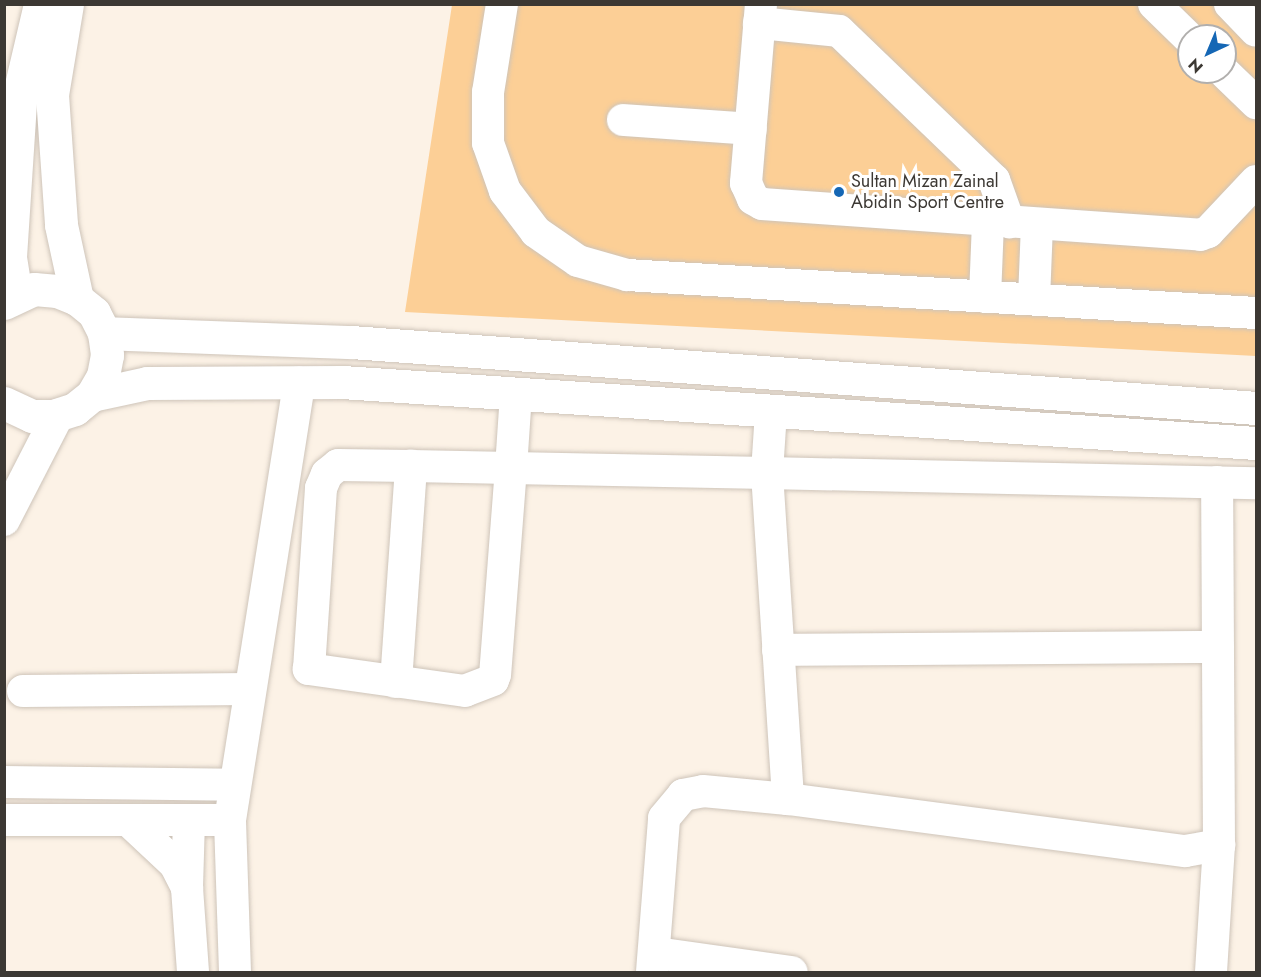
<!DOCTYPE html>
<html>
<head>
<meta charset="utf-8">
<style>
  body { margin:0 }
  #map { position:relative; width:1261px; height:977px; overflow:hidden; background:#fcf2e6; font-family:Jost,sans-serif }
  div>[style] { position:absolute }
  .green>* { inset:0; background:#fccf96 }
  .roads { filter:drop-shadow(0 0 2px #cec4b9) drop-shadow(0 0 2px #cec4b9) }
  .minor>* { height:32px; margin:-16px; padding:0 16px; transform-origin:16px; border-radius:16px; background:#fff }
  .major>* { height:33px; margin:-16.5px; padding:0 16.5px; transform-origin:16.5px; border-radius:16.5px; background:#fff }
  .dots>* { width:16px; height:16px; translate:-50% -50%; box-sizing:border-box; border:3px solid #fff; border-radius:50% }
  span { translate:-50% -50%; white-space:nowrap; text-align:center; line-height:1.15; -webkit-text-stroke:6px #fff; paint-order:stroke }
  .poi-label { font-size:18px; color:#3c3833 }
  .left { translate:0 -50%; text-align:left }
  .frame { position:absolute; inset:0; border:6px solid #3c3833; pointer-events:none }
  .north { position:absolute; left:1177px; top:24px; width:60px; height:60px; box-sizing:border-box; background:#fff; border:2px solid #b1afad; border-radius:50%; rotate:224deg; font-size:16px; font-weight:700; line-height:24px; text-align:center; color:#3c3833 }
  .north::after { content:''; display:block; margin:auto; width:21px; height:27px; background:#1567b5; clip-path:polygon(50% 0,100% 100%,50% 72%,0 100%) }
</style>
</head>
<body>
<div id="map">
  <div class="green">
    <i style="clip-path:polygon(evenodd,452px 5px,1256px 5px,1256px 356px,405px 312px,452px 5px,1189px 36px,1225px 36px,1225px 72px,1189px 72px,1189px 36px)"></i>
  </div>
  <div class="roads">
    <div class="minor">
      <i style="left:502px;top:4px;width:89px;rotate:99deg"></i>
      <i style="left:488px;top:92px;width:51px;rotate:90deg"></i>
      <i style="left:488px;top:143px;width:51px;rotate:70.5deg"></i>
      <i style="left:505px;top:191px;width:51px;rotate:52.9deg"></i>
      <i style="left:536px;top:232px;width:51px;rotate:34.6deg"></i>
      <i style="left:578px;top:261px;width:51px;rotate:15.9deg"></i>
      <i style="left:627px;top:275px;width:630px;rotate:3.46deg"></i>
      <i style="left:761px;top:4px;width:180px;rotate:94.8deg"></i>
      <i style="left:746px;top:183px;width:17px;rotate:66deg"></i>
      <i style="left:753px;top:199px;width:10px;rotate:29deg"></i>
      <i style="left:762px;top:204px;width:439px;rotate:4deg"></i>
      <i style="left:1200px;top:235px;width:9px;rotate:-21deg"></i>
      <i style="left:1208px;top:232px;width:70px;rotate:-46.7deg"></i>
      <i style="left:1154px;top:4px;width:49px;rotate:44.2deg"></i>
      <i style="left:1230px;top:4px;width:37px;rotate:46deg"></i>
      <i style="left:759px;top:23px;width:80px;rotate:5.7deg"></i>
      <i style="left:839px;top:31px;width:215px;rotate:43.9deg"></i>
      <i style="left:994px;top:180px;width:45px;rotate:70.3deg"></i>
      <i style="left:1224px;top:72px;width:45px;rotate:44.1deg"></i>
      <i style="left:623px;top:120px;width:128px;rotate:4deg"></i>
      <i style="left:985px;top:297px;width:76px;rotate:-87.7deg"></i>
      <i style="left:1034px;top:299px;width:75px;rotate:-87.7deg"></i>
      <i style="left:516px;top:394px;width:74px;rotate:93.9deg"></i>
      <i style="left:511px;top:468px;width:207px;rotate:94.4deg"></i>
      <i style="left:495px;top:674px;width:6px;rotate:108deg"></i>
      <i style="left:493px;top:680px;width:30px;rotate:159deg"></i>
      <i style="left:465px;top:691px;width:158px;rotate:-172deg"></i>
      <i style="left:309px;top:669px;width:181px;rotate:-86.2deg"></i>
      <i style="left:321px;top:488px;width:15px;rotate:-67deg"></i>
      <i style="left:327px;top:474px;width:14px;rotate:-39deg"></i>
      <i style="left:338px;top:465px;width:73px;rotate:0.8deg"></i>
      <i style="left:411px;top:466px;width:100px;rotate:1.1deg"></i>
      <i style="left:511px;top:468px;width:256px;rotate:1.1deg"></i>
      <i style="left:767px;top:473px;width:489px;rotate:1.2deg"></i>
      <i style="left:771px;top:412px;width:61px;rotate:93.8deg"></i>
      <i style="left:767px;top:473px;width:327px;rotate:86.3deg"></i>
      <i style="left:4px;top:520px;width:118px;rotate:-62.8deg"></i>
      <i style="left:778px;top:650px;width:440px;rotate:-0.4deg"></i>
      <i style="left:396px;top:682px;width:217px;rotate:-86deg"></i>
      <i style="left:23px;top:691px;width:227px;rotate:-0.5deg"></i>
      <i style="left:4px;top:782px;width:231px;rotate:0.7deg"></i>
      <i style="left:4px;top:820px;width:226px"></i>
      <i style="left:128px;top:820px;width:64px;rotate:43.1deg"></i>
      <i style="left:175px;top:864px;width:27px;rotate:63deg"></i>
      <i style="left:189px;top:820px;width:68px;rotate:91.7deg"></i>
      <i style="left:187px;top:888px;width:84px;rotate:85.9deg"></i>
      <i style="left:656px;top:953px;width:137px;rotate:8deg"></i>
      <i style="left:235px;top:972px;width:152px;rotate:-91.9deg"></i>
      <i style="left:230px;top:820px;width:443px;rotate:-81deg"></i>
      <i style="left:652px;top:972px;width:154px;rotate:-85.5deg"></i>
      <i style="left:664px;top:818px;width:30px;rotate:-50deg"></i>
      <i style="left:683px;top:795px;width:20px;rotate:-11deg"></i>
      <i style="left:703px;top:791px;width:85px;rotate:5.4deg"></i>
      <i style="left:788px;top:799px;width:400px;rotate:7.5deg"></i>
      <i style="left:1185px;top:851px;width:35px;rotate:-10deg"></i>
      <i style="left:1211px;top:972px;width:127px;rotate:-86.4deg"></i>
      <i style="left:1219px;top:845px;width:363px;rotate:-90.3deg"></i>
    </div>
    <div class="major">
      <i style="left:67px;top:4px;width:92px;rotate:99.4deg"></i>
      <i style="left:52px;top:95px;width:130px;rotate:86deg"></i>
      <i style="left:61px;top:225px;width:76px;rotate:77.8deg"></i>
      <i style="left:16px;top:295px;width:38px;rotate:-99deg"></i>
      <i style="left:10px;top:257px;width:172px;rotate:-86.3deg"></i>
      <i style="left:21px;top:85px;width:83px;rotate:-76.8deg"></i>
      <i style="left:4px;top:303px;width:33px;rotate:-25deg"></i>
      <i style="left:34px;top:289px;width:23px;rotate:5deg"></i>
      <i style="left:57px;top:291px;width:22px;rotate:22deg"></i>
      <i style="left:77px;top:299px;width:22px;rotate:39deg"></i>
      <i style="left:94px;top:313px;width:22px;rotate:63deg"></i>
      <i style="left:104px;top:333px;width:22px;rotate:82deg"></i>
      <i style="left:107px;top:355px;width:21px;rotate:101deg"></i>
      <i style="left:103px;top:376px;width:22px;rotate:120deg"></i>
      <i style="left:92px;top:395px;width:22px;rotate:141deg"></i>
      <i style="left:75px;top:409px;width:22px;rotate:162deg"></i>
      <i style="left:54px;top:416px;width:22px;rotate:180deg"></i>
      <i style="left:32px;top:416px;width:31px;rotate:-155deg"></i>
      <i style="left:104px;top:333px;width:247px;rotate:2.1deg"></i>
      <i style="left:351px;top:342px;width:907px;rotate:4.17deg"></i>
      <i style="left:92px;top:395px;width:56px;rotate:-12.3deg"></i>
      <i style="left:147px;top:383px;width:195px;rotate:-0.3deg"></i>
      <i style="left:342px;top:382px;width:916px;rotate:3.82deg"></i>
    </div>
  </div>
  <div class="dots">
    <i style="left:839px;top:192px;background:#1567b5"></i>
  </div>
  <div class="poi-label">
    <span class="left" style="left:851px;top:192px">Sultan Mizan Zainal<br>Abidin Sport Centre</span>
  </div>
  <div class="frame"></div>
  <div class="north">N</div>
</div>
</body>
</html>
